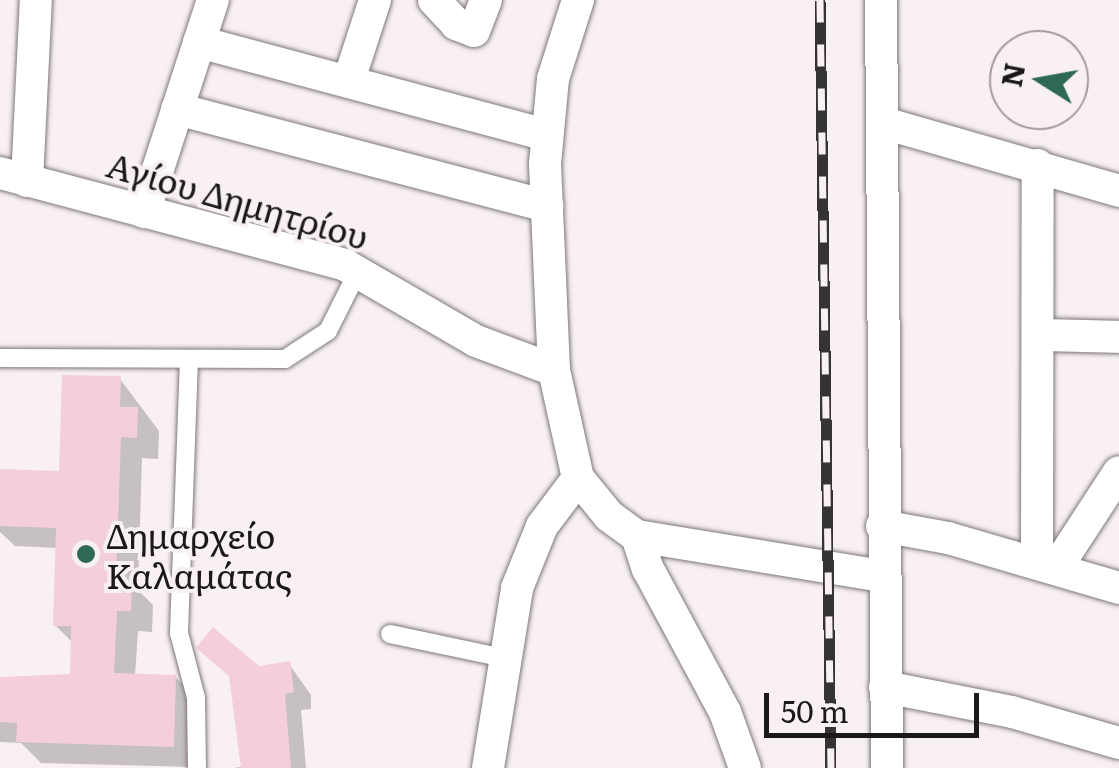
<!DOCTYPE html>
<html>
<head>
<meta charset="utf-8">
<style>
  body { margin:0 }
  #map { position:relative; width:1119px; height:768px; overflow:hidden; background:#f8f0f2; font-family:Literata,serif }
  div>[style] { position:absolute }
  .shadow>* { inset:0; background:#0003 }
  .building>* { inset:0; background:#f4cfda }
  .roads { filter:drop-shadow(0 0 2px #7f787a) drop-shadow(0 0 2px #7f787a) }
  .lane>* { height:18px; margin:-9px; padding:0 9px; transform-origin:9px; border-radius:9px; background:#fff }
  .street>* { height:32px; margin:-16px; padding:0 16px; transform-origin:16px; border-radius:16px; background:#fff }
  .rail>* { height:11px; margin-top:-5.5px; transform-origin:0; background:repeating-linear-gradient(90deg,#f8f0f2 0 22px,#363334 0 44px); box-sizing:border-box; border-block:2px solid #363334 }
  .dots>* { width:28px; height:28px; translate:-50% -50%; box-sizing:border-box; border:5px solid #f8f0f2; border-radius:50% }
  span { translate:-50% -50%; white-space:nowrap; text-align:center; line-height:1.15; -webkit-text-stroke:8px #f8f0f2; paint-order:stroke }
  .street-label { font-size:35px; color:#1b1819 }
  .poi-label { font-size:35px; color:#1b1819 }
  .left { translate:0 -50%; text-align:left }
  .north { position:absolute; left:989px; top:30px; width:100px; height:100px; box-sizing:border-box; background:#f8f0f2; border:2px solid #a09a9b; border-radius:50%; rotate:281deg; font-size:28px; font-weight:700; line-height:40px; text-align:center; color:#1b1819 }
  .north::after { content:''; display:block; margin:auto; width:35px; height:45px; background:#2d6954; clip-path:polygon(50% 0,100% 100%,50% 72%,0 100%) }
  .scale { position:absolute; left:764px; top:693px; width:215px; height:45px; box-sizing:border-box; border:5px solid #1b1819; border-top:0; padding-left:12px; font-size:30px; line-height:35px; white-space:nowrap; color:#1b1819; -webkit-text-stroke:8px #f8f0f2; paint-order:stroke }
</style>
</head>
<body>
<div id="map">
  <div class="shadow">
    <i style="clip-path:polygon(120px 379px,159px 431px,158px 459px,142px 458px,138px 590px,153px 605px,152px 632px,138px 631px,135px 676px,175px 677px,197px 699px,194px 767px,41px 763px,21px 743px,0 742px,0 678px,72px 676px,73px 643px,55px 625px,58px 548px,15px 546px,0 532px,0 472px,61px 474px)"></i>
    <i style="clip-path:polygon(289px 664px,311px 695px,311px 709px,301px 710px,306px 768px,235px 768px,244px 766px,259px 668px)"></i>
  </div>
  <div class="building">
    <i style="clip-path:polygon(62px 375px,121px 376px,120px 407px,138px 407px,137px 438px,121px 437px,116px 580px,132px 581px,131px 611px,117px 611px,114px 673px,176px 675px,174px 747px,16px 742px,17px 723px,0 722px,0 677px,70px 674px,71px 626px,53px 626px,56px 528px,0 526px,0 469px,59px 471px)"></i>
    <i style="clip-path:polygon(213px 627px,259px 666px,290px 661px,294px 692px,285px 694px,291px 768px,241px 768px,229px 676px,196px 648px)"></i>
  </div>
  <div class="roads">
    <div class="lane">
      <i style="left:0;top:358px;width:285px;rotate:0.2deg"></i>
      <i style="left:285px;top:359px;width:51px;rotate:-33.1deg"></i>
      <i style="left:328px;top:331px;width:67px;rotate:-63.4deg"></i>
      <i style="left:189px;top:359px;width:274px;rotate:92.1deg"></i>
      <i style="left:179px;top:633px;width:67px;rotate:75.3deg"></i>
      <i style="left:196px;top:698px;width:70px;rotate:89.2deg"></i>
      <i style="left:390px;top:634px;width:116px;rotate:11.9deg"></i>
    </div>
    <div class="street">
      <i style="left:434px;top:0;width:33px;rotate:47deg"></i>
      <i style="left:456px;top:24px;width:19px;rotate:21deg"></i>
      <i style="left:474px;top:31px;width:33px;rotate:-69deg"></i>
      <i style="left:578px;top:0;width:83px;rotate:107.6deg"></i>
      <i style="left:553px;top:79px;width:85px;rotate:95.4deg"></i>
      <i style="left:545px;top:164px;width:206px;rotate:87.5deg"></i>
      <i style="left:554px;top:370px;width:111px;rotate:77.5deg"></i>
      <i style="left:578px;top:478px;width:49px;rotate:50.8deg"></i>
      <i style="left:609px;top:516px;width:34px;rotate:36deg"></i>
      <i style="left:637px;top:536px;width:248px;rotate:9.3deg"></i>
      <i style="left:881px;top:0;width:768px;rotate:89.55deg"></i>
      <i style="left:199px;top:42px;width:358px;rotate:15deg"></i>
      <i style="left:349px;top:80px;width:84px;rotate:-72deg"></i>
      <i style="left:177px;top:109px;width:383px;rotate:14.7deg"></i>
      <i style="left:884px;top:123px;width:245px;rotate:16.1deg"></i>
      <i style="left:0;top:173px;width:357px;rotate:14.9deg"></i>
      <i style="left:345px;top:265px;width:151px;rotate:30.1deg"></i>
      <i style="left:476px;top:341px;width:83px;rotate:20.4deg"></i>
      <i style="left:27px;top:181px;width:181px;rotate:-87.2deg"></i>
      <i style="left:144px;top:212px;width:223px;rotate:-72deg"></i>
      <i style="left:1039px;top:335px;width:80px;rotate:1.4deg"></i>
      <i style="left:882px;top:526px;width:67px;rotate:10.3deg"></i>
      <i style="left:948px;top:538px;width:178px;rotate:16.3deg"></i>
      <i style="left:637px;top:536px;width:35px;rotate:72deg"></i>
      <i style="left:648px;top:569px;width:162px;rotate:61.7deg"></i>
      <i style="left:725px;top:712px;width:59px;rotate:70.3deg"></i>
      <i style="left:1037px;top:561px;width:396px;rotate:-89.9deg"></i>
      <i style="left:1057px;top:567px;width:113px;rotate:-56.9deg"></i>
      <i style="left:885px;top:687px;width:129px;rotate:11.1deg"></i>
      <i style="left:1012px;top:712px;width:111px;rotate:16.2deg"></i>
      <i style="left:488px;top:768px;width:182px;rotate:-80.8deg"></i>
      <i style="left:517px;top:588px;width:67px;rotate:-68deg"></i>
      <i style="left:542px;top:526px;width:60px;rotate:-53.1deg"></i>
    </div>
  </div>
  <div class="rail">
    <i style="left:820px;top:0;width:768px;rotate:89.18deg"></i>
  </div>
  <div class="dots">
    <i style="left:86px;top:554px;background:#2d6954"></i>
  </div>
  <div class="street-label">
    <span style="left:238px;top:199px;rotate:16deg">Αγίου Δημητρίου</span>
  </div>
  <div class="poi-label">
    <span class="left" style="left:106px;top:554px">Δημαρχείο<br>Καλαμάτας</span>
  </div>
  <div class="north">N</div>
  <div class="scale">50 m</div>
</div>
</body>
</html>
